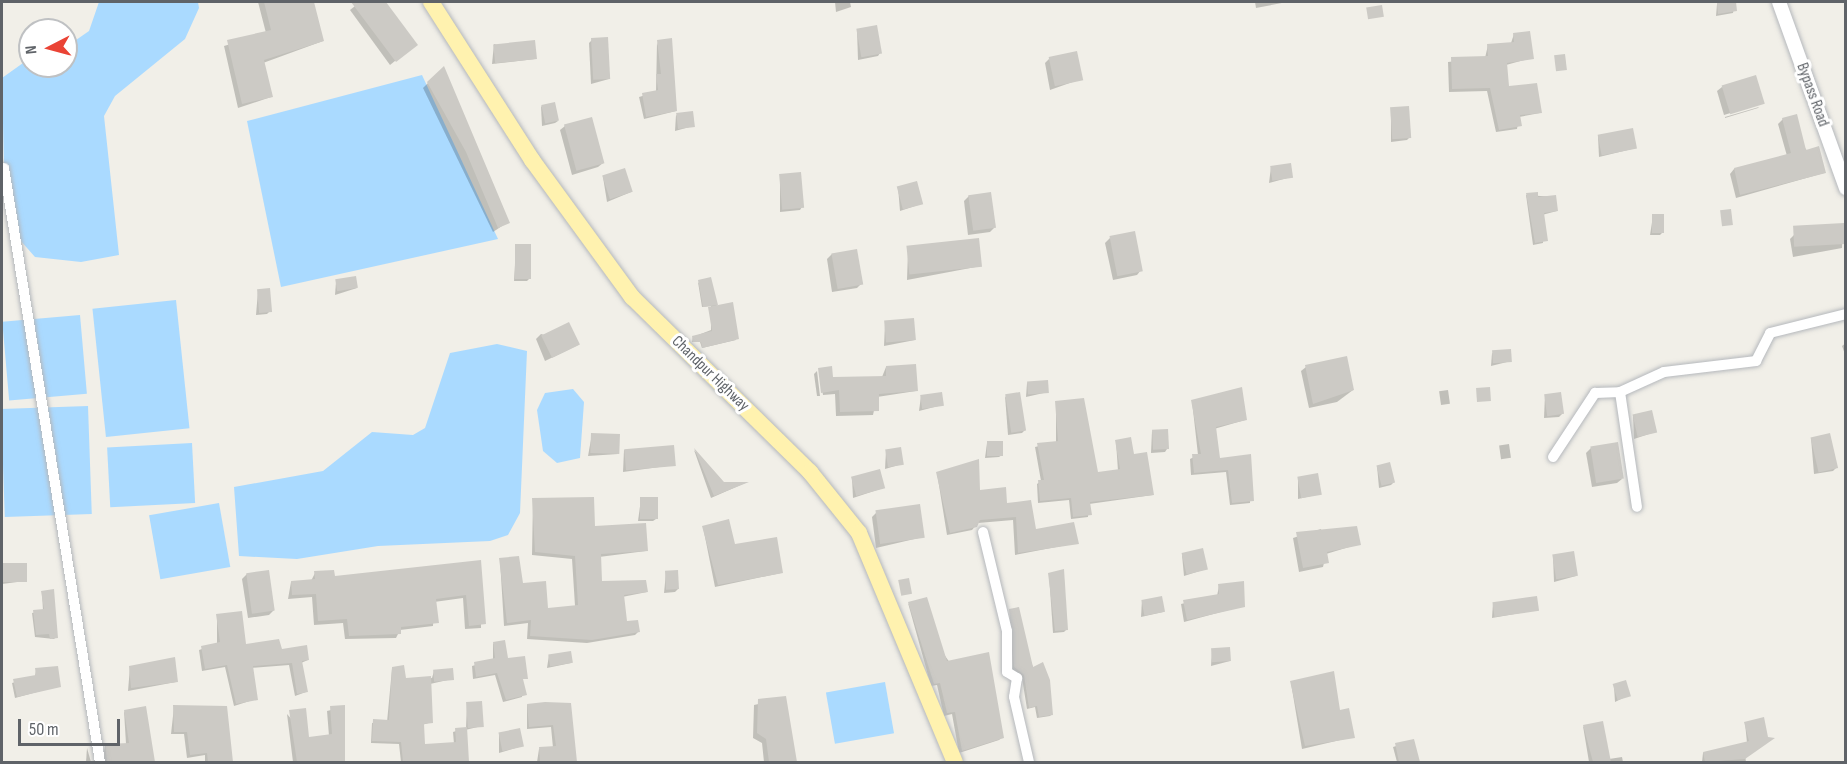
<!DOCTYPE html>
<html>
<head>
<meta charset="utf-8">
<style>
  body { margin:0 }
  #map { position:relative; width:1847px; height:764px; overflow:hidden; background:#f1efe8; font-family:"Sofia Sans Condensed",sans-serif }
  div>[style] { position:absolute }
  .water>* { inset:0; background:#aadaff; transform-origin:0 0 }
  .shadow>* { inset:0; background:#0003; transform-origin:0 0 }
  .building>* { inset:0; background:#cccac5; transform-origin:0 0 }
  .roads { filter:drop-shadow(0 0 2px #b5b8bc) drop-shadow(0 0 2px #b5b8bc) }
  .minor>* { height:10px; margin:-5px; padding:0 5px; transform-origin:5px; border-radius:5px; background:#fff }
  .tertiary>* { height:14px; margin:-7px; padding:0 7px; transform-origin:7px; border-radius:7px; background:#fff }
  .primary>* { height:16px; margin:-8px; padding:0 8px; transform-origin:8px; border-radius:8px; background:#fff2af }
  span { translate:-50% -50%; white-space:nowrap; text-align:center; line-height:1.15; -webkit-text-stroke:6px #fff; paint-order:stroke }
  .street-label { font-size:16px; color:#5f6368 }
  .frame { position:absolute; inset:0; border:3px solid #5f6368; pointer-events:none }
  .north { position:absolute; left:18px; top:18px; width:60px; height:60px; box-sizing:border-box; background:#fff; border:2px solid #bfc1c3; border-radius:50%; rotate:264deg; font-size:16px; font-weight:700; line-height:24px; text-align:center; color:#5f6368 }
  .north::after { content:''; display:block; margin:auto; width:21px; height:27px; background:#ea4335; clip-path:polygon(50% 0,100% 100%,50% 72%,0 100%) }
  .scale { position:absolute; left:18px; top:719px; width:102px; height:27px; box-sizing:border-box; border:3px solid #5f6368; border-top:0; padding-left:8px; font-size:18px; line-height:21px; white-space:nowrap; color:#5f6368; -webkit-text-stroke:4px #fff; paint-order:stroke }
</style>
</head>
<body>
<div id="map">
  <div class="water">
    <i style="clip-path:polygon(99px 2px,198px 2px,199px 8px,185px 39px,115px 96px,104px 116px,119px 255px,81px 262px,35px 257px,20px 240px,4px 168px,2px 78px,30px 58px,30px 66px,66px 66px,66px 47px,89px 31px)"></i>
    <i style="clip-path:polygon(422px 75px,498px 239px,281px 287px,247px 121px)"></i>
    <i style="left:176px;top:300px;width:129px;height:84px;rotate:84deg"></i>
    <i style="left:80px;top:315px;width:79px;height:78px;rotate:85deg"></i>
    <i style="clip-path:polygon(497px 344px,527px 351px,520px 513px,508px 535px,490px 541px,378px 546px,297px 559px,239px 556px,234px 487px,323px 471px,372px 432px,413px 435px,425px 428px,450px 353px)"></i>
    <i style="clip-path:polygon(573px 389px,584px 402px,580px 458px,557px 463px,543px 451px,537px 410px,545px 393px)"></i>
    <i style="left:88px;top:406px;width:108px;height:87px;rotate:88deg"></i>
    <i style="left:192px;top:443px;width:60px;height:85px;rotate:87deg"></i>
    <i style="left:219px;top:503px;width:65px;height:71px;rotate:80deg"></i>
    <i style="left:885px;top:682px;width:52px;height:60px;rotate:80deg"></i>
  </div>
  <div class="shadow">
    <i style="clip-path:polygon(258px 2px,313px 2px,323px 41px,263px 63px,271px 97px,238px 108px,224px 46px,266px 33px)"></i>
    <i style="clip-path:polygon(360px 2px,384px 2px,416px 44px,390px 65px,350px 10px)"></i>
    <i style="clip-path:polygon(835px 2px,850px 2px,851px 7px,836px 12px)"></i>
    <i style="clip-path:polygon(1255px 2px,1287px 2px,1256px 8px)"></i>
    <i style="clip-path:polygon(1735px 2px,1733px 13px,1716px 16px,1717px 4px)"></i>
    <i style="clip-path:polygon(857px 30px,880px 53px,878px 56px,858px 60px)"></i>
    <i style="clip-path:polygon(1514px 34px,1532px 58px,1506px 65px,1507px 87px,1540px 113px,1519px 117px,1517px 129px,1496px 132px,1487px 91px,1449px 92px,1448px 62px,1485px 58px,1488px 45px,1511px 43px)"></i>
    <i style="clip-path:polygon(592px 40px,609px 79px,591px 84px,589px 43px)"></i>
    <i style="clip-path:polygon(657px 42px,676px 111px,644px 119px,639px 97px,656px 92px)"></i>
    <i style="clip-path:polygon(494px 44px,535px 59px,492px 64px)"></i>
    <i style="clip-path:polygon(1049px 59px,1081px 79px,1050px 90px,1045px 63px)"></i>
    <i style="clip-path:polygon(443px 68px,508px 222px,493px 232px,423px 88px)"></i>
    <i style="clip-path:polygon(1722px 87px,1763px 103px,1724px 115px,1717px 91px)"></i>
    <i style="clip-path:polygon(541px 106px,558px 121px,555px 123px,542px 126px)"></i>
    <i style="clip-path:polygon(1759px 107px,1758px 108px,1725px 118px,1725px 117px)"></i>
    <i style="clip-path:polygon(1391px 109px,1410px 137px,1407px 140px,1391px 142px)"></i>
    <i style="clip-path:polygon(676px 115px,693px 126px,675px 131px)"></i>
    <i style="clip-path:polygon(1783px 119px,1824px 173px,1736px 198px,1730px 174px,1734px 169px,1787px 156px,1778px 124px)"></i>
    <i style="clip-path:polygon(565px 126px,603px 163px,598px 167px,572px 175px,560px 130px)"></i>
    <i style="clip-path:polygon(1598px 136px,1636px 148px,1599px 157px)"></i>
    <i style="clip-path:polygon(1271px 167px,1291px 177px,1269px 183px)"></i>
    <i style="clip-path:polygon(780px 176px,802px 207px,800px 210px,780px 212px)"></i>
    <i style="clip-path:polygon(603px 177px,631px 192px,607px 202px)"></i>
    <i style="clip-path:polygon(898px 187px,921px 204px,900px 211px)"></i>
    <i style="clip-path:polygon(1526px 195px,1555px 197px,1557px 211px,1542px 215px,1543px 243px,1533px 245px)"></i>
    <i style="clip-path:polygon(969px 196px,994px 228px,990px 232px,968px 235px,964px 201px)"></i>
    <i style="clip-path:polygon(1653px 216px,1663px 232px,1660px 235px,1650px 235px)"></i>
    <i style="clip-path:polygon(1843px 225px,1842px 248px,1793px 257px,1790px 239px,1795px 234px)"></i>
    <i style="clip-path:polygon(1110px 238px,1141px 270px,1137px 275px,1113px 280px,1105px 243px)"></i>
    <i style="clip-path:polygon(516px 246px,530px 278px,527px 281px,514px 281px)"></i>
    <i style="clip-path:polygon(908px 251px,981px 266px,907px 280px)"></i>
    <i style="clip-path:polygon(832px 254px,862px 283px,857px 288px,832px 292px,827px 259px)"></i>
    <i style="clip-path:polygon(336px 282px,357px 288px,335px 295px)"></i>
    <i style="clip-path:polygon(698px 282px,716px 304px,736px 340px,702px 348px,700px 342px,692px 342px,693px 337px,711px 330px,711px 306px,702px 307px)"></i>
    <i style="clip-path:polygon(258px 291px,270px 311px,267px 314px,256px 315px)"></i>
    <i style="clip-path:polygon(885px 324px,915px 340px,884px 346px)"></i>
    <i style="clip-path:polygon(541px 334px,578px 345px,545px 361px,536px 339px)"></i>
    <i style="clip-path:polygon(1846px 343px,1846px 357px,1842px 346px)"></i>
    <i style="clip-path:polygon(1492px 353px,1511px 361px,1491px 366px)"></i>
    <i style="clip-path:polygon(886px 367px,916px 391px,877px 397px,873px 415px,836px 416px,835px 394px,823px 395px,819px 370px,832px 378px,882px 377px)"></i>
    <i style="clip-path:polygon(1306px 367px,1353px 390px,1337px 402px,1309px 408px,1301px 371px)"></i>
    <i style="clip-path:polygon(817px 371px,820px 396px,817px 396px,814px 374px)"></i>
    <i style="clip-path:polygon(1027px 383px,1048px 392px,1026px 397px)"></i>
    <i style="left:1448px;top:390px;width:14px;height:9px;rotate:82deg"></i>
    <i style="clip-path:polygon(1545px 395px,1562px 414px,1559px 417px,1544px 418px)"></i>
    <i style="clip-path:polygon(921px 396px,942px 405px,919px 411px)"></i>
    <i style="clip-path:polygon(1005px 396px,1025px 430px,1022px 433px,1008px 435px)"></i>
    <i style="clip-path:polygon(1192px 401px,1245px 420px,1214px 429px,1219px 459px,1250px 455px,1250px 503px,1230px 505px,1226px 472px,1191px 475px,1190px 459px,1198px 455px)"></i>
    <i style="clip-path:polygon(1056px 403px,1097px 474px,1118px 471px,1116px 442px,1133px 456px,1153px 495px,1089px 504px,1088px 517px,1071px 519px,1069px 500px,1038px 503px,1037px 484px,1041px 481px,1035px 447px,1056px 442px)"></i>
    <i style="clip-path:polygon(1633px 415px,1655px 432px,1634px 439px)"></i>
    <i style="clip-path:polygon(1152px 431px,1167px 449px,1165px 452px,1151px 453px)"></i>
    <i style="clip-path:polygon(592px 434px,618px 454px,588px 456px)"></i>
    <i style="clip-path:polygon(1811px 438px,1836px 468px,1833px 471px,1814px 474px)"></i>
    <i style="clip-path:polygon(987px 443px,1002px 455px,999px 457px,985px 458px)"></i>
    <i style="left:1509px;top:444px;width:14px;height:10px;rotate:82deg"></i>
    <i style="clip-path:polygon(1591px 448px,1622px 479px,1617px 483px,1592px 487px,1586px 453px)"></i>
    <i style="clip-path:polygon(624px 450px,674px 465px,623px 472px)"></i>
    <i style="clip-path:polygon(694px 450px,724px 483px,745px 483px,711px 498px)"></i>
    <i style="clip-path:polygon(886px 451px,902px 464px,885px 469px)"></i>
    <i style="clip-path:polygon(1377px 466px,1394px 482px,1391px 485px,1379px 488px)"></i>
    <i style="clip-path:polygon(937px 473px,1006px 505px,1035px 531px,1077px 543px,1015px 555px,1013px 520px,978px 523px,972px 530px,947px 535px)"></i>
    <i style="clip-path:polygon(1298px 477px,1320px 494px,1298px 499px)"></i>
    <i style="clip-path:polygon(852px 478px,883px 488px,853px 498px)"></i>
    <i style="clip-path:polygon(533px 499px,646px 551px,599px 557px,601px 582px,647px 592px,622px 597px,625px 623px,638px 632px,635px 635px,587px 643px,527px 639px,528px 623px,504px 626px,500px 560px,547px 610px,575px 606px,572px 559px,532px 555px)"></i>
    <i style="clip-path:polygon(641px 499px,656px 519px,653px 521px,638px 521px)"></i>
    <i style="clip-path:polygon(877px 512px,923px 537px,876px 548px,872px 517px)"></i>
    <i style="clip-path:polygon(703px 527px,734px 546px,781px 573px,715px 587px)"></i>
    <i style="clip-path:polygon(1321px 529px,1322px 534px,1359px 544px,1326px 554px,1323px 567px,1299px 572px,1293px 538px)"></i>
    <i style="clip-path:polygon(1182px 555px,1206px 569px,1184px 576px)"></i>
    <i style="clip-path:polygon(1553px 556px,1576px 576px,1554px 582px)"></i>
    <i style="clip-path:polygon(480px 562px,481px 628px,465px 629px,463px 598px,434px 602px,433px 626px,400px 630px,396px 638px,345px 639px,343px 623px,314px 625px,312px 597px,288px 599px,291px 582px,311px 581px,315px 573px,334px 577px)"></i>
    <i style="clip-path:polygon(2px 565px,25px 565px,25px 581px,2px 584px)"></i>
    <i style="clip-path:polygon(666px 573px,678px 589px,675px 592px,664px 593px)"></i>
    <i style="clip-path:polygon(247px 574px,274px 610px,269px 615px,248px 618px,242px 579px)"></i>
    <i style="clip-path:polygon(1049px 574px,1067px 629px,1064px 632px,1053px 633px)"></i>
    <i style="clip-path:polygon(1219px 586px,1243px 606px,1184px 622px,1181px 604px,1217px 596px)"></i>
    <i style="clip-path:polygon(42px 593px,56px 637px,54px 639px,35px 637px,32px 613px,43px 611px)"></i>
    <i style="clip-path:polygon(1142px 600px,1163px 612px,1141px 617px)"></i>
    <i style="clip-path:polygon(908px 603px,1002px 737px,999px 740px,959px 753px,952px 714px,944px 716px,937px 685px,931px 686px)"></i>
    <i style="clip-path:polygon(1493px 603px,1537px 610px,1492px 618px)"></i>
    <i style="clip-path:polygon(1010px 610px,1052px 714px,1050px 716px,1037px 718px,1035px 707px,1027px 709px,1022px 678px,1013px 670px)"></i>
    <i style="clip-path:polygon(217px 615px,245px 645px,308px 660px,301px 663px,306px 692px,295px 696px,289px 665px,251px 668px,256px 699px,234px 706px,225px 667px,202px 671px,199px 650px,217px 644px)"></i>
    <i style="clip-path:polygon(493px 643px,507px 659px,524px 658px,522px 697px,503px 702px,495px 675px,473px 679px,472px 666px,493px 660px)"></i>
    <i style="clip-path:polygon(1212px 651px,1230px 661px,1211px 666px)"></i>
    <i style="clip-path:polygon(549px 655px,571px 663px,547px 668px)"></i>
    <i style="clip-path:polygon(130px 667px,176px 682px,128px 691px)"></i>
    <i style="clip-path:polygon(392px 669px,405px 680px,432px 678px,434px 671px,452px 679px,430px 684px,432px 722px,422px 725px,423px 746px,454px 744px,453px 732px,466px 728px,467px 703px,482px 726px,465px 730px,468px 762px,401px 762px,399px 744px,371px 743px,372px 723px,387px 722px)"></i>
    <i style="clip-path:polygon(36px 670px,59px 686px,15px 698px,12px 683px,35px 676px)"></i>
    <i style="clip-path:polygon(1291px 683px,1339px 711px,1353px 737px,1302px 749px)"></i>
    <i style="clip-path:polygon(1614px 686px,1629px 695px,1615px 702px)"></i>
    <i style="clip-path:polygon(785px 698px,795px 762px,764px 762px,762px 743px,753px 738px,754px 705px)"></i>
    <i style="clip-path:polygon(527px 705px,570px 705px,576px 762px,537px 762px,539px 749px,553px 748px,551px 727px,527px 729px)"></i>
    <i style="clip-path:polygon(174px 707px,226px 708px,229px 762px,205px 762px,205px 755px,187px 758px,184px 734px,171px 734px)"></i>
    <i style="clip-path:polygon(343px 707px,344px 762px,293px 762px,287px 714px,308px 738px,329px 736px,327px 711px)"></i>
    <i style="clip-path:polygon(124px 711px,153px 762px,102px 762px,105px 746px,126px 744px)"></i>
    <i style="clip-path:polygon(1745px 723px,1767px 739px,1745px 755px,1746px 762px,1702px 762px,1703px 753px,1747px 743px)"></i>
    <i style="clip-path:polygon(1583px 726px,1609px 759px,1622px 757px,1623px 762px,1589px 762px)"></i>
    <i style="clip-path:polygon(499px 733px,522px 746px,499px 753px)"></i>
    <i style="clip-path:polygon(1413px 741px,1417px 762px,1397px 762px,1393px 747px)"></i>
    <i style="clip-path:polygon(87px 748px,91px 762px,86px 762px)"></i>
  </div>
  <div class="building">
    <i style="clip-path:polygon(264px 2px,314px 2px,324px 41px,264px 60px,273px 97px,242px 104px,227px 40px,271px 30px)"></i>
    <i style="clip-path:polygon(351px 2px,386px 2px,418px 45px,396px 62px)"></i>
    <i style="clip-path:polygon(1736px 2px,1737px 11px,1718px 14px,1717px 3px)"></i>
    <i style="left:1382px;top:5px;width:12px;height:16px;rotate:81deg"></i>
    <i style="left:877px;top:25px;width:29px;height:21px;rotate:80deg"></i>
    <i style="clip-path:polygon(1530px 31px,1534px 59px,1507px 63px,1509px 86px,1537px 83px,1542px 113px,1520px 115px,1522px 126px,1499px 130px,1490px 88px,1452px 89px,1451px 57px,1488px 56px,1487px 44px,1514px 42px,1513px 33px)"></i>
    <i style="left:608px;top:37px;width:42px;height:17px;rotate:87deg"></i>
    <i style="clip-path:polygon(672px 38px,677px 111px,646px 117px,642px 93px,658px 90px,656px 74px,661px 74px,657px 40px)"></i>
    <i style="left:535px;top:40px;width:19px;height:42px;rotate:84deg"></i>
    <i style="left:1077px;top:51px;width:30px;height:29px;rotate:78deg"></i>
    <i style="left:1565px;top:54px;width:16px;height:11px;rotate:83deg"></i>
    <i style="clip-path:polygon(444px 66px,510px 223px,498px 228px,466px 152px,427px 82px)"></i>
    <i style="left:1756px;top:75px;width:30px;height:36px;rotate:73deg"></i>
    <i style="left:555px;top:102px;width:19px;height:14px;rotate:78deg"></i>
    <i style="left:1409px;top:106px;width:32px;height:19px;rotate:86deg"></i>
    <i style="left:693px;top:111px;width:16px;height:17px;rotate:83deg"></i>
    <i style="clip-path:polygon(1797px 114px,1806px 150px,1819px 146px,1826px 173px,1740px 195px,1734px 168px,1791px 153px,1782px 118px)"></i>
    <i style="left:592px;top:117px;width:48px;height:29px;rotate:75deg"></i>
    <i style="left:1633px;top:128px;width:21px;height:36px;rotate:79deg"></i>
    <i style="left:1291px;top:163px;width:15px;height:21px;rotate:82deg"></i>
    <i style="left:625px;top:168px;width:25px;height:24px;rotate:72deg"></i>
    <i style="left:801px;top:172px;width:36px;height:22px;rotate:85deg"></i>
    <i style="left:917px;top:181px;width:24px;height:21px;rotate:75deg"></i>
    <i style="left:991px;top:192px;width:36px;height:23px;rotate:82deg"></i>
    <i style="clip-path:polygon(1538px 192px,1538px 197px,1556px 195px,1558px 211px,1544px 213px,1548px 241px,1535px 243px,1526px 193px)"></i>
    <i style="left:1731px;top:209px;width:16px;height:11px;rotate:83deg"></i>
    <i style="left:1664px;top:214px;width:19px;height:12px;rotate:90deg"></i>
    <i style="left:1844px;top:223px;width:21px;height:51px;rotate:87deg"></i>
    <i style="left:1135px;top:231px;width:41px;height:26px;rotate:79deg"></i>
    <i style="left:979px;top:238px;width:29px;height:73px;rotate:84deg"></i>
    <i style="left:515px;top:244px;width:16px;height:35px"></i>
    <i style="left:857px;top:249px;width:36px;height:26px;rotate:80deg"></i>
    <i style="left:356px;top:276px;width:12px;height:21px;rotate:81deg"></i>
    <i style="clip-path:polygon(711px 277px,718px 305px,703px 307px,698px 280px)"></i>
    <i style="left:270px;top:288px;width:24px;height:13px;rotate:85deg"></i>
    <i style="clip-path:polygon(733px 302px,739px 339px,702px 348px,701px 342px,693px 342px,692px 336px,712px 331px,708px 307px)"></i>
    <i style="left:914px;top:318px;width:22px;height:30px;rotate:85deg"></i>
    <i style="left:569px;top:322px;width:25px;height:31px;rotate:64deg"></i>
    <i style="left:1511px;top:349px;width:13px;height:19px;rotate:86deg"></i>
    <i style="clip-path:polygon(1347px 356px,1354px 390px,1313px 404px,1305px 365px)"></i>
    <i style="clip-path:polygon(916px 364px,918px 391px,879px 394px,879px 411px,840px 412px,839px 390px,821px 393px,818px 368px,832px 366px,833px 377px,886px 376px,886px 366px)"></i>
    <i style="left:1048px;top:380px;width:13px;height:21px;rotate:86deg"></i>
    <i style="clip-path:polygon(1242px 387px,1247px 420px,1216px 427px,1220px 458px,1251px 454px,1254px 501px,1232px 503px,1228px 470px,1194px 473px,1192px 454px,1201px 454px,1191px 400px)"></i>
    <i style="left:1490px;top:387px;width:14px;height:14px;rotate:86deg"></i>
    <i style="left:942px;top:392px;width:14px;height:22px;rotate:82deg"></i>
    <i style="left:1020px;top:392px;width:39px;height:15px;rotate:81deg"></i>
    <i style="left:1561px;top:392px;width:22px;height:17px;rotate:82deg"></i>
    <i style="clip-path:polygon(1084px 398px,1098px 472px,1120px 469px,1115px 440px,1131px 437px,1134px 454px,1147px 452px,1154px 495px,1090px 502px,1092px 515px,1073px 517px,1071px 498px,1040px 501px,1038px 480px,1044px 480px,1037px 443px,1058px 441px,1055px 401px)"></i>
    <i style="left:1652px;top:410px;width:23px;height:20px;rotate:77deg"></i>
    <i style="left:1168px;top:429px;width:20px;height:16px;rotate:87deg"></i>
    <i style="left:591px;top:433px;width:29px;height:20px;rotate:2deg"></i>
    <i style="left:1830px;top:433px;width:36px;height:20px;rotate:77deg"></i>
    <i style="left:987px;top:441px;width:16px;height:15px"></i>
    <i style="left:1618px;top:442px;width:37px;height:28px;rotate:81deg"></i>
    <i style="left:674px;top:445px;width:21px;height:50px;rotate:85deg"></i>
    <i style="left:901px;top:447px;width:18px;height:16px;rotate:81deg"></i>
    <i style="clip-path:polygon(694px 448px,724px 482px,749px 482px,714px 496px)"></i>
    <i style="clip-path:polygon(979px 459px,980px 490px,1006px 487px,1007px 503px,1031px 500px,1036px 529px,1074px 522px,1079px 544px,1018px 553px,1016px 517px,980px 520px,977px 527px,950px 533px,936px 472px)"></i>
    <i style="left:1390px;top:462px;width:21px;height:14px;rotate:76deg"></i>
    <i style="left:880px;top:469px;width:20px;height:30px;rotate:75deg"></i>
    <i style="left:1318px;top:473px;width:22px;height:21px;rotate:80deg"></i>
    <i style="clip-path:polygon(594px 497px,595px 526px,646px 523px,648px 551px,601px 554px,602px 581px,646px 580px,648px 592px,624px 595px,627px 621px,638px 620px,640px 632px,592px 640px,530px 636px,531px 620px,507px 623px,499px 558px,519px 556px,523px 583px,546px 581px,548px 608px,578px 605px,575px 556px,535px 552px,532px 498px)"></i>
    <i style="left:640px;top:497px;width:18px;height:22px"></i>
    <i style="left:920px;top:504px;width:34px;height:45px;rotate:82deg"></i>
    <i style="clip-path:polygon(729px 519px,735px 544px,777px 537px,783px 573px,718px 585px,702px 526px)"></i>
    <i style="clip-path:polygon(1357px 526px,1361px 545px,1327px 552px,1329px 563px,1303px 568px,1296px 532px)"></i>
    <i style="left:1203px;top:548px;width:22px;height:22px;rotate:77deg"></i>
    <i style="left:1574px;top:551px;width:25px;height:22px;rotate:81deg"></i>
    <i style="clip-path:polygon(481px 560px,486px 624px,469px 626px,466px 595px,436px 599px,439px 623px,401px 627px,401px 634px,349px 636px,347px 619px,318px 621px,316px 594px,292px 595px,291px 581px,315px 579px,314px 571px,334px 570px,335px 576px)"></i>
    <i style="left:2px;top:563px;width:25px;height:19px"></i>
    <i style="clip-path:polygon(1064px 569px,1068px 630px,1055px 631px,1048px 573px)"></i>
    <i style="left:269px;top:570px;width:41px;height:23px;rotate:82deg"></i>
    <i style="left:678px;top:570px;width:19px;height:13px;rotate:87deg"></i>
    <i style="left:909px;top:578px;width:16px;height:11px;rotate:79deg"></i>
    <i style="clip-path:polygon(1244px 581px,1245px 607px,1187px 620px,1183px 600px,1219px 594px,1218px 584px)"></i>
    <i style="clip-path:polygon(54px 589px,58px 638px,50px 639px,49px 634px,36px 635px,33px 610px,44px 609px,41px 591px)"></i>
    <i style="left:1162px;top:596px;width:16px;height:21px;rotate:79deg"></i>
    <i style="left:1537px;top:596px;width:15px;height:45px;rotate:82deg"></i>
    <i style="clip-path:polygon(927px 597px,947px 661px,989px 652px,1004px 738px,962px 751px,955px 712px,947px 713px,940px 683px,934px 684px,908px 602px)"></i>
    <i style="clip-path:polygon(1019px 607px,1033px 667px,1043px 662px,1050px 680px,1053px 715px,1039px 717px,1037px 706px,1029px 708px,1024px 675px,1014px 667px,1009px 609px)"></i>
    <i style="clip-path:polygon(242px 611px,246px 644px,279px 639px,282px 649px,307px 645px,309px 660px,302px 661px,308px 692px,297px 694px,292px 663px,253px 666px,258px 700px,236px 704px,227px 665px,205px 669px,201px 646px,220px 642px,216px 614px)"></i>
    <i style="clip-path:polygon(505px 640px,508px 658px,525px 656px,528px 679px,523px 679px,527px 695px,506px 700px,497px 673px,476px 677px,474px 662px,495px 658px,493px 642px)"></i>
    <i style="left:1230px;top:647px;width:14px;height:19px;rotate:86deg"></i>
    <i style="left:571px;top:651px;width:12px;height:23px;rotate:81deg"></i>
    <i style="clip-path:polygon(175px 657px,178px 682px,131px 688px,129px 666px)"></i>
    <i style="clip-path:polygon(404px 665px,406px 678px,431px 676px,433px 723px,424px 724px,425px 744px,456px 742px,455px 728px,467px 727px,469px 762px,403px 762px,401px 742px,372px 741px,373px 719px,389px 720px,392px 667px)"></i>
    <i style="clip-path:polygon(58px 666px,61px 687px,17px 697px,13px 679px,36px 675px,35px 668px)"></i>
    <i style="left:453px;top:668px;width:12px;height:20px;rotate:85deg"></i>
    <i style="clip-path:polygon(1334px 671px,1340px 710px,1349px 708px,1355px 738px,1305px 746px,1290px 681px)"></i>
    <i style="left:1626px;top:680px;width:17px;height:14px;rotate:73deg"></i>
    <i style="clip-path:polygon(786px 696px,797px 762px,769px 762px,766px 739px,757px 733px,758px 699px)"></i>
    <i style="left:482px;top:701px;width:26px;height:16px;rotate:86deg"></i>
    <i style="clip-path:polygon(545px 702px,571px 703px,577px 762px,540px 762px,539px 747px,556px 746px,553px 725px,529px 727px,527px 704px)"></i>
    <i style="clip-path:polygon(173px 705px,227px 706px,233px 762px,208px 762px,207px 753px,190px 755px,187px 732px,174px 732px)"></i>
    <i style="clip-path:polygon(345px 705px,345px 762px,297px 762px,289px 710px,306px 708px,309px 737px,332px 734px,330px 706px)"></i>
    <i style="clip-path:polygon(146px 706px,155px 762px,107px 762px,105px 744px,129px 743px,124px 710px)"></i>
    <i style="clip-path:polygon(1764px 717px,1768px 737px,1775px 738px,1745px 759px,1705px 762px,1703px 752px,1749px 741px,1744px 722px)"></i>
    <i style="clip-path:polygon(1603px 721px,1611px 762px,1593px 762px,1583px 725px)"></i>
    <i style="left:520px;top:728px;width:19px;height:22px;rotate:78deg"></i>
    <i style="clip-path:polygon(1414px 739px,1420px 762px,1399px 762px,1395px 743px)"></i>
  </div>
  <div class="roads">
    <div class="minor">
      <i style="left:4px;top:168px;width:602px;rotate:80.82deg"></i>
      <i style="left:1620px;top:392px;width:116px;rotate:81.6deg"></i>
      <i style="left:1553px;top:457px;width:77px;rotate:-56.7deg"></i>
      <i style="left:1595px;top:393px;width:25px;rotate:-2deg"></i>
      <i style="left:1620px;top:392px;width:48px;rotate:-24.4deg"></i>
      <i style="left:1664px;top:372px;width:93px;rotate:-6.8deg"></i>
      <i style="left:1756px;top:361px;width:31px;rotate:-63deg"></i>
      <i style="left:1770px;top:333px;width:78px;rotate:-14deg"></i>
      <i style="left:983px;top:532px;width:102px;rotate:76.4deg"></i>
      <i style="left:1007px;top:631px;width:41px;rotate:90deg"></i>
      <i style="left:1007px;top:672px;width:12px;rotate:31deg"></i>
      <i style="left:1017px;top:678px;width:19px;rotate:99deg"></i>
      <i style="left:1014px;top:697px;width:67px;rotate:77deg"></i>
    </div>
    <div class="tertiary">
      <i style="left:1779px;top:2px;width:198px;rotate:70.2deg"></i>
    </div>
    <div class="primary">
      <i style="left:431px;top:2px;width:188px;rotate:57.4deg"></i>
      <i style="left:532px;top:160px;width:170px;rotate:53.9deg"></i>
      <i style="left:632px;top:297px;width:250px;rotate:44.5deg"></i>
      <i style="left:810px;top:472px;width:78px;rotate:51.2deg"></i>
      <i style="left:859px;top:533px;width:248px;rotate:67.3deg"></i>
    </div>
  </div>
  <div class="street-label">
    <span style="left:1812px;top:95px;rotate:70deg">Bypass Road</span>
    <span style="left:710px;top:374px;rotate:44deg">Chandpur Highway</span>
  </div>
  <div class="frame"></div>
  <div class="north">N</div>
  <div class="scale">50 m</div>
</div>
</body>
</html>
